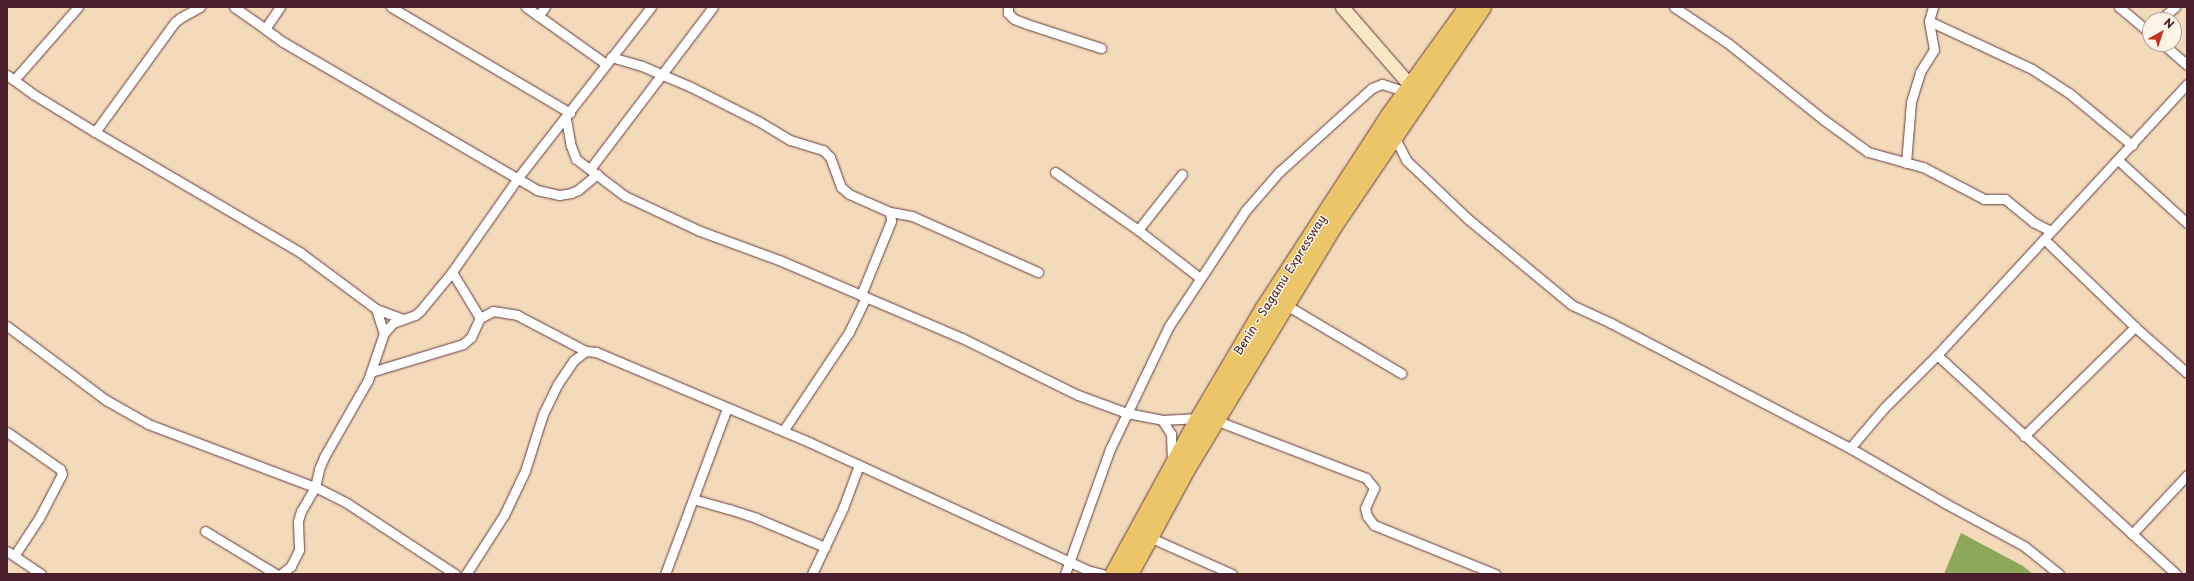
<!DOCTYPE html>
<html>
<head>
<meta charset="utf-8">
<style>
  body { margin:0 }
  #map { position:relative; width:2194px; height:581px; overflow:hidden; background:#f3daba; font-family:"Playpen Sans",sans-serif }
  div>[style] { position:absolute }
  .forest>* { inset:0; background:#8ca85b }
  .roads { filter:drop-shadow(0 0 1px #633b40) drop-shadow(0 0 1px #633b40) }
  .street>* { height:9px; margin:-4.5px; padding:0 4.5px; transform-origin:4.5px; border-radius:4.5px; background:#fff }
  .secondary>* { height:13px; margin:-6.5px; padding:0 6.5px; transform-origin:6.5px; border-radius:6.5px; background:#f8e8c3 }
  .highway>* { height:17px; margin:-8.5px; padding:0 8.5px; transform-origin:8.5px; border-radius:8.5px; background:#edc569 }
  span { translate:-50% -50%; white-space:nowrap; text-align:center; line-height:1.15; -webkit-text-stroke:3px #fcf5e5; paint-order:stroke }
  .street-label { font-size:12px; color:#4a1f2b }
  .frame { position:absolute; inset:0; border:8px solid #4a1f2b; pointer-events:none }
  .north { position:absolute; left:2142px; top:12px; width:40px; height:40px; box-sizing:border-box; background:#fcf5e5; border:1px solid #b59f9b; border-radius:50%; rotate:39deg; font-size:11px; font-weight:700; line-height:16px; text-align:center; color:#4a1f2b }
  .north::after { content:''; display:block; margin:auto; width:14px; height:18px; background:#c8321e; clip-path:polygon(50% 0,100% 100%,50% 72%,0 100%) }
</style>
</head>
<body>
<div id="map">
  <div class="forest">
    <i style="clip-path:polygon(1961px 533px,2023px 566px,2033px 574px,1944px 574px)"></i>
  </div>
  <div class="roads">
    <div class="street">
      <i style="left:234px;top:7px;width:38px;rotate:35deg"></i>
      <i style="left:265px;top:29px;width:27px;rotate:-56deg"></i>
      <i style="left:391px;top:7px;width:208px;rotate:30.6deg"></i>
      <i style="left:526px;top:7px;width:98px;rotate:35.5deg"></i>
      <i style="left:1008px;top:7px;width:6px;rotate:90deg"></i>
      <i style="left:1008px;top:13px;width:8px;rotate:45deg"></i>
      <i style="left:1014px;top:19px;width:14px;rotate:21deg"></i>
      <i style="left:1027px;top:24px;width:78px;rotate:18deg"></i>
      <i style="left:1674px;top:7px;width:66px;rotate:33.9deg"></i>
      <i style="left:1729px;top:44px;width:122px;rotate:38.7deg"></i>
      <i style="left:1824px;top:120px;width:54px;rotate:36deg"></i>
      <i style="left:1868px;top:152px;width:57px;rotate:15.3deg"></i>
      <i style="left:1923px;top:167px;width:69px;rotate:27.7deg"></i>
      <i style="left:1984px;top:199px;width:21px"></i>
      <i style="left:2005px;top:199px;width:36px;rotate:39deg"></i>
      <i style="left:2033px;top:222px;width:20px;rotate:27deg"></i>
      <i style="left:2119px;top:7px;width:40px;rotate:40deg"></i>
      <i style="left:538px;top:16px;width:11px;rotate:-52deg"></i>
      <i style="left:2160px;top:20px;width:20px;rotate:-41deg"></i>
      <i style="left:1929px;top:21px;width:114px;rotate:25deg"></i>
      <i style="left:2032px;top:69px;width:44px;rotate:33deg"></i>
      <i style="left:2069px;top:93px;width:82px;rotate:39.5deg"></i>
      <i style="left:265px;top:29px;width:22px;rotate:36deg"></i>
      <i style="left:283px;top:42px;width:294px;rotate:30.2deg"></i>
      <i style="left:537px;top:190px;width:23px;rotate:13deg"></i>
      <i style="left:559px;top:195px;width:12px;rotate:-9deg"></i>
      <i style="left:571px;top:193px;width:8px;rotate:-23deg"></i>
      <i style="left:578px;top:190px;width:25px;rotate:-40deg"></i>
      <i style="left:2163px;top:44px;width:32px;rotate:41deg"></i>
      <i style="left:611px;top:57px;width:32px;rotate:16deg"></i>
      <i style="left:642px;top:66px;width:53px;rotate:23.2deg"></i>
      <i style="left:691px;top:87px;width:77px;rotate:26.9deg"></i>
      <i style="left:760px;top:122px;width:35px;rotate:31deg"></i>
      <i style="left:790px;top:140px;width:34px;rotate:17deg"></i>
      <i style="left:823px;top:150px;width:10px;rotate:45deg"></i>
      <i style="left:830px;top:157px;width:32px;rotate:70deg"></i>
      <i style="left:841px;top:187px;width:11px;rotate:41deg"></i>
      <i style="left:849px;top:194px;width:45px;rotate:23.7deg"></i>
      <i style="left:890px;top:212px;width:9px;rotate:84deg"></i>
      <i style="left:891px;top:221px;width:80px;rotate:112.1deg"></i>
      <i style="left:7px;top:75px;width:32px;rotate:36deg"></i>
      <i style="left:33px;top:94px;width:73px;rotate:31.5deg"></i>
      <i style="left:95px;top:132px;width:239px;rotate:30.4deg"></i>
      <i style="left:301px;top:253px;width:94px;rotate:36.7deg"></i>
      <i style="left:376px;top:309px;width:29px;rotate:20deg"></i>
      <i style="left:14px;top:80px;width:97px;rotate:-48.8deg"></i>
      <i style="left:566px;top:119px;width:27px;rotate:80deg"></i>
      <i style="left:571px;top:146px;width:14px;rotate:69deg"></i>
      <i style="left:576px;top:159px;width:61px;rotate:37.1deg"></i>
      <i style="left:625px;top:196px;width:83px;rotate:25deg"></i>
      <i style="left:700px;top:231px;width:84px;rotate:20.2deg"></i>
      <i style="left:779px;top:260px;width:199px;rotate:23.1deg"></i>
      <i style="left:962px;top:338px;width:129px;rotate:26.2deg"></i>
      <i style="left:1078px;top:395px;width:52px;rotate:20.2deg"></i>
      <i style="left:1127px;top:413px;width:36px;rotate:11deg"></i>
      <i style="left:1162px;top:420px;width:37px;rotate:-3deg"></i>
      <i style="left:95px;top:132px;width:136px;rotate:-54deg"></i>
      <i style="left:175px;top:22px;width:6px;rotate:-39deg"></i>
      <i style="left:180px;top:18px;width:23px;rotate:-29deg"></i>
      <i style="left:1394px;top:136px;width:27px;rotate:63deg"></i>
      <i style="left:1406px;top:160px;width:86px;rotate:43.6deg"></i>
      <i style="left:1468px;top:219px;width:135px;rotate:39.6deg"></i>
      <i style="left:1572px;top:305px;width:43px;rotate:24.8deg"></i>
      <i style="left:1611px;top:323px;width:270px;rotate:27.6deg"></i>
      <i style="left:1850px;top:448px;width:108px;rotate:30.1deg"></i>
      <i style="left:1943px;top:502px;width:92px;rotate:28.5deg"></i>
      <i style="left:2024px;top:546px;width:45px;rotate:38.7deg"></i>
      <i style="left:2118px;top:160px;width:93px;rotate:42.4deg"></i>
      <i style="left:1906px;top:163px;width:61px;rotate:-85.3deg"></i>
      <i style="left:1911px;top:102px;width:31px;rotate:-73deg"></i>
      <i style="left:1920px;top:72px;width:26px;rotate:-58deg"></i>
      <i style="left:1934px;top:50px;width:29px;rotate:-100deg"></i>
      <i style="left:1929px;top:21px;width:15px;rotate:-74deg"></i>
      <i style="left:590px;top:169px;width:203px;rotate:-52.8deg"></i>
      <i style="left:1055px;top:172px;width:101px;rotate:34.9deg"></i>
      <i style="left:1138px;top:230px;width:78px;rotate:37.7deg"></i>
      <i style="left:890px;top:212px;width:22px;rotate:10deg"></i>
      <i style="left:912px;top:216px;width:138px;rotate:24deg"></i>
      <i style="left:1138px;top:230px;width:71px;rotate:-51.8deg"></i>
      <i style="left:2044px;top:239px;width:127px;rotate:44deg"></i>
      <i style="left:2135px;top:327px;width:69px;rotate:41.5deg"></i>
      <i style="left:452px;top:272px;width:54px;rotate:58.7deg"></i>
      <i style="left:1286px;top:305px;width:134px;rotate:30.6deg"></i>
      <i style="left:376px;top:309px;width:25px;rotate:72deg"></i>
      <i style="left:7px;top:326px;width:124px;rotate:36.8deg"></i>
      <i style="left:106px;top:400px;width:48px;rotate:29.7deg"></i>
      <i style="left:148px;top:424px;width:178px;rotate:20.7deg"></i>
      <i style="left:315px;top:487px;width:28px;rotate:120deg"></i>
      <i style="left:301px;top:511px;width:10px;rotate:107deg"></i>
      <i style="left:298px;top:521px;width:29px;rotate:88deg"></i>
      <i style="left:299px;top:550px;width:18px;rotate:117deg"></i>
      <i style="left:291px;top:566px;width:13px;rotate:141deg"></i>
      <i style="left:1937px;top:355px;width:324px;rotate:42.5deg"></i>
      <i style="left:371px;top:372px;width:96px;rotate:-16.9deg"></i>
      <i style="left:463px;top:344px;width:11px;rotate:-41deg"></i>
      <i style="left:471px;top:337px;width:21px;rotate:-65deg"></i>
      <i style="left:480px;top:318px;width:15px;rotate:-28deg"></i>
      <i style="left:493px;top:311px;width:24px;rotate:9deg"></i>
      <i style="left:517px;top:315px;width:78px;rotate:27.6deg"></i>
      <i style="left:1162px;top:420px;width:17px;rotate:57deg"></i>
      <i style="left:1171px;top:434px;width:25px;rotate:88deg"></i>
      <i style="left:1215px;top:420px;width:162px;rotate:21deg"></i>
      <i style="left:1366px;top:478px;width:13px;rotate:51deg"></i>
      <i style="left:1374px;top:488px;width:22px;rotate:114deg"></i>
      <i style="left:1365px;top:508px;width:8px;rotate:76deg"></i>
      <i style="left:1367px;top:516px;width:11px;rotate:52deg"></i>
      <i style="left:1374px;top:525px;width:131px;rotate:22deg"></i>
      <i style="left:783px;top:431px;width:119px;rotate:-56.3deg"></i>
      <i style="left:849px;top:332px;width:39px;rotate:-64deg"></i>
      <i style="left:7px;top:432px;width:65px;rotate:34.9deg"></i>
      <i style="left:60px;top:469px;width:5px;rotate:68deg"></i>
      <i style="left:62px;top:474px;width:50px;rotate:117.6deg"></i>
      <i style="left:39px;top:518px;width:45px;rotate:123.3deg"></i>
      <i style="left:2024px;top:436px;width:156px;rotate:-44.5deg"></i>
      <i style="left:1850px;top:448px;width:52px;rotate:-49.6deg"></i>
      <i style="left:1884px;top:408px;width:75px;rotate:-45deg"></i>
      <i style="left:1937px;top:355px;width:369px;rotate:-47.3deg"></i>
      <i style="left:693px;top:499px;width:37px;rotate:16deg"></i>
      <i style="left:729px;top:509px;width:28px;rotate:18deg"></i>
      <i style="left:756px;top:518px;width:75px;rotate:22.8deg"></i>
      <i style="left:205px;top:531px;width:83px;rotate:31.2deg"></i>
      <i style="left:2132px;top:534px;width:81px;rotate:-47deg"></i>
      <i style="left:1149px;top:537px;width:91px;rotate:24deg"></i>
      <i style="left:7px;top:551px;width:41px;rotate:34.1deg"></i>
      <i style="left:455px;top:574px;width:129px;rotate:-146.7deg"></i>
      <i style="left:347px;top:503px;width:36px;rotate:-153deg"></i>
      <i style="left:315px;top:487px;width:18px;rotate:-77deg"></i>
      <i style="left:319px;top:469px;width:13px;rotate:-67deg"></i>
      <i style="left:324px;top:457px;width:89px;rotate:-60.3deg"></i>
      <i style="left:368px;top:380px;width:50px;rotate:-71.2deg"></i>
      <i style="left:384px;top:333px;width:13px;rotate:-48deg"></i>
      <i style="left:393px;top:323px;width:23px;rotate:-20deg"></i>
      <i style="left:415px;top:315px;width:6px;rotate:-39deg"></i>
      <i style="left:420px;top:311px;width:50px;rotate:-50.6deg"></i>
      <i style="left:452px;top:272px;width:113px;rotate:-55deg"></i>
      <i style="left:517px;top:179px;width:218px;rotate:-52.1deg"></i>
      <i style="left:466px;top:574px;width:70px;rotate:-57.2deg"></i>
      <i style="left:504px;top:515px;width:49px;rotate:-64.5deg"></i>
      <i style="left:525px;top:471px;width:60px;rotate:-72.5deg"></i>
      <i style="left:543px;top:414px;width:32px;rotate:-64deg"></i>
      <i style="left:557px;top:385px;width:30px;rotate:-56deg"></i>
      <i style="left:574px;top:360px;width:15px;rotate:-37deg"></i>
      <i style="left:586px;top:351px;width:10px;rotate:6deg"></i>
      <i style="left:596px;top:352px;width:231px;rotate:22.9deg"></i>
      <i style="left:809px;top:442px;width:306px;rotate:24.7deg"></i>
      <i style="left:1087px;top:570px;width:16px;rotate:15deg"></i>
      <i style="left:665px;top:574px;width:177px;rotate:-69.5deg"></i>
      <i style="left:812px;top:574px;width:73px;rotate:-64.8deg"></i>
      <i style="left:843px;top:508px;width:46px;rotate:-69.6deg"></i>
      <i style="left:1065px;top:574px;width:133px;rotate:-70.2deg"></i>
      <i style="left:1110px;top:449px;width:136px;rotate:-64.4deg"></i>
      <i style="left:1169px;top:326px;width:138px;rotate:-56.5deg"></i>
      <i style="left:1245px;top:211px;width:52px;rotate:-48.9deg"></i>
      <i style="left:1279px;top:172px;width:125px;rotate:-42.1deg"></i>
      <i style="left:1372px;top:88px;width:11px;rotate:-22deg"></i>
      <i style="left:1382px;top:84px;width:25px;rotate:18deg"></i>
    </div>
    <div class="secondary">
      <i style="left:1342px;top:7px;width:111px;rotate:49deg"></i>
    </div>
    <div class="highway">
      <i style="left:1113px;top:574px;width:171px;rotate:-61.3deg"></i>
      <i style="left:1195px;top:424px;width:134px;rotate:-59.4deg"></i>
      <i style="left:1263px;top:309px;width:231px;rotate:-57deg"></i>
      <i style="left:1389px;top:115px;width:133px;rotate:-54.2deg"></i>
      <i style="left:1129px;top:574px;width:122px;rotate:-61.5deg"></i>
      <i style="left:1187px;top:467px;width:282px;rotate:-58.8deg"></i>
      <i style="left:1333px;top:226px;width:265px;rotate:-55.8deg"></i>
    </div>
  </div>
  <div class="street-label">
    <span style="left:1280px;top:285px;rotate:-58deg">Benin - Sagamu Expressway</span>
  </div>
  <div class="frame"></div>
  <div class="north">N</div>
</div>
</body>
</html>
